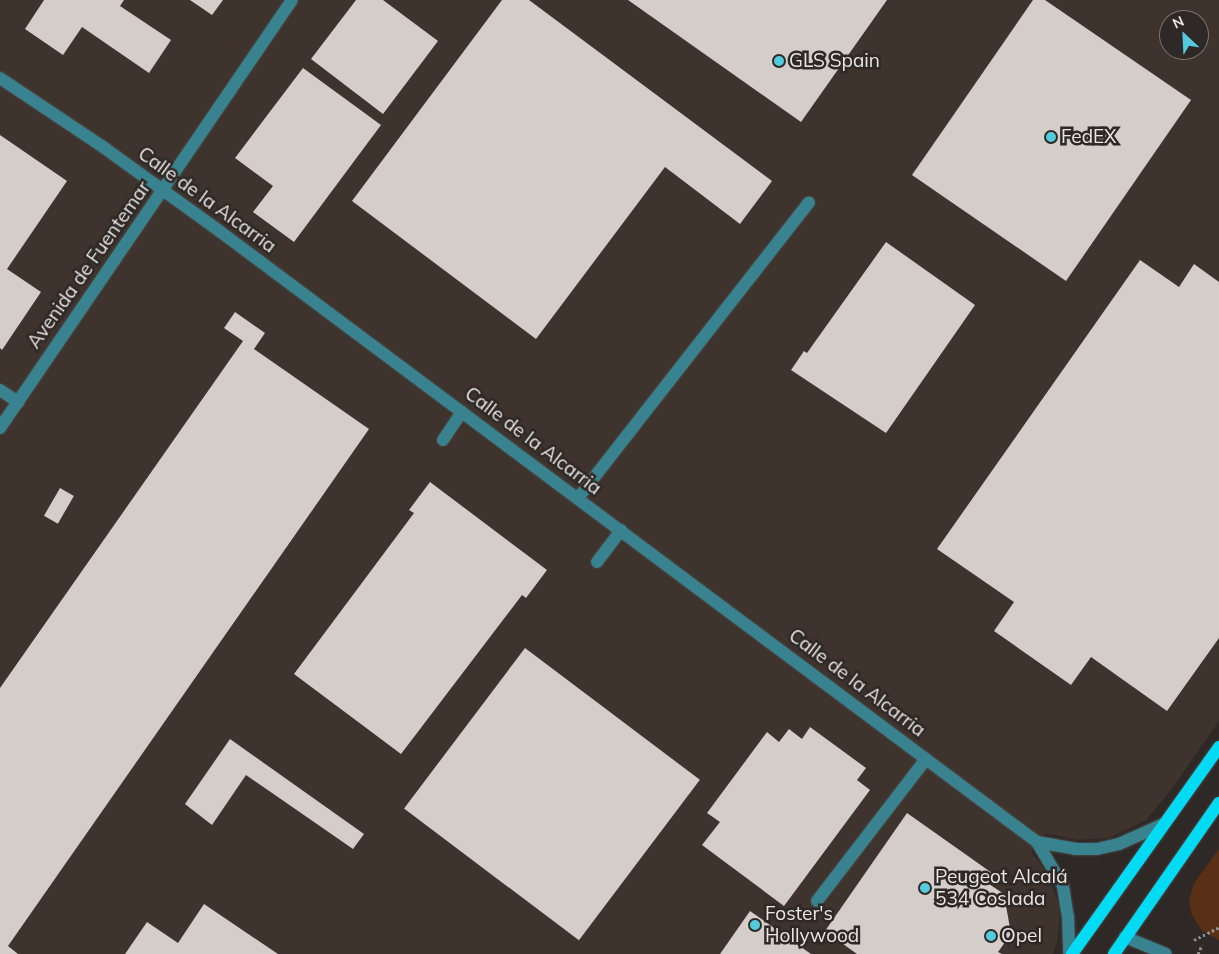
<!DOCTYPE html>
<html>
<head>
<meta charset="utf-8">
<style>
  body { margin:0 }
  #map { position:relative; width:1219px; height:954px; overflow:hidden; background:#2e2926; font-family:Mulish,sans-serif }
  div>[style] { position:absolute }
  .built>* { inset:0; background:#3e332d }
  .green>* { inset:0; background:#593015 }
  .building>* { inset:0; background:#d4cdca; transform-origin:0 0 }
  .path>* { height:3px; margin-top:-1.5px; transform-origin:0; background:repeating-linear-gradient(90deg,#94908e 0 2.5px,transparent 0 5px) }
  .roads { filter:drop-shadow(0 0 1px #4c4744) drop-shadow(0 0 1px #4c4744) }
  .minor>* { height:12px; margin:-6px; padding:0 6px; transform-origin:6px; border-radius:6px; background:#39828f }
  .major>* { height:12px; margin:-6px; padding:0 6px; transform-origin:6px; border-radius:6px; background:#03dbf5 }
  .dots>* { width:14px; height:14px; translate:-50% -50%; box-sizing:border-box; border:2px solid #2e2926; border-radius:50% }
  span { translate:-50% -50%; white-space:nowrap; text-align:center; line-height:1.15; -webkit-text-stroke:5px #2e2926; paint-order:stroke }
  .poi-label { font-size:19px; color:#e9e6e4 }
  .left { translate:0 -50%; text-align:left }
  .street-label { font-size:19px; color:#e9e6e4 }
  .north { position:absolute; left:1159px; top:10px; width:50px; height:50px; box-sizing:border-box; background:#2e2926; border:1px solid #797572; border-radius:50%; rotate:335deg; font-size:14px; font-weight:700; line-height:20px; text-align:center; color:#e9e6e4 }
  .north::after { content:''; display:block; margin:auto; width:18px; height:22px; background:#54cadd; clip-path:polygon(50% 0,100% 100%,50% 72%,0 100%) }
</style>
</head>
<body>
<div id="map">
  <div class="built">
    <i style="clip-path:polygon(evenodd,0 0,1219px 0,1219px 721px,1171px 790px,1146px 820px,1109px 838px,1078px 840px,1045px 833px,1031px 852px,1047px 873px,1060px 907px,1058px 938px,1053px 954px,0 954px,0 0,1169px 20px,1199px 20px,1199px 50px,1169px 50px,1169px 20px)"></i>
  </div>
  <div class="green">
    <i style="clip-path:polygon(1219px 849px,1219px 940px,1202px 931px,1192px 915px,1189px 901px,1194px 883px)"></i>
  </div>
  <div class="building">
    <i style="clip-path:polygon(44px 0,124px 0,120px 6px,171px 40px,149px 73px,82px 27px,63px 55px,25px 29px)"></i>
    <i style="clip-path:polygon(190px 0,223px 0,212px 15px)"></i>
    <i style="clip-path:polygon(356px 0,383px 0,438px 41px,383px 114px,311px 59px)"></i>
    <i style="clip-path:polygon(502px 0,529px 0,772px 181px,740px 224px,665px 167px,536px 339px,352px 201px)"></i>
    <i style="clip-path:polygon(628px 0,887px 0,801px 122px)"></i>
    <i style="clip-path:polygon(1033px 0,1045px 0,1191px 100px,1066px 281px,912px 175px)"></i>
    <i style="clip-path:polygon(303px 68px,381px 125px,294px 242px,253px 212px,273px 186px,235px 158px)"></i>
    <i style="clip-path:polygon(0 135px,67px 181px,7px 269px,41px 292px,2px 350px,0 348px)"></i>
    <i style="clip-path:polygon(886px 242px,975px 305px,886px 433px,791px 370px,804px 351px,807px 353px)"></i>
    <i style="clip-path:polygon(1140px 260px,1179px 287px,1194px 264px,1219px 282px,1219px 638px,1167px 711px,1091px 657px,1071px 685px,994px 631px,1014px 602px,937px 549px)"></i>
    <i style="clip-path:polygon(235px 312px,265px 333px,254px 349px,369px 429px,8px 946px,18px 954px,0 954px,0 688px,243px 341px,224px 328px)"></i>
    <i style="clip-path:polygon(430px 482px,547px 570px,526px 598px,522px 595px,401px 754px,294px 674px,414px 513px,409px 510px)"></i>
    <i style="left:60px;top:488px;width:16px;height:32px;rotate:30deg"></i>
    <i style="left:525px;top:648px;width:219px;height:201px;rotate:37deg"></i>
    <i style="clip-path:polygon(810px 727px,866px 768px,857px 780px,870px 790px,784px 906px,702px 845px,720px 822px,707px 813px,767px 732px,779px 742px,789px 729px,802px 739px)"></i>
    <i style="clip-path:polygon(230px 739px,364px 834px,353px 849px,246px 775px,212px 825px,185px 804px)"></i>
    <i style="clip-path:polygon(907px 813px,992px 873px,986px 882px,1004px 894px,1011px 934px,998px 952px,1002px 954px,857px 954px,825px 931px)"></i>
    <i style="clip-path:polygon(204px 904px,278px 954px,125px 954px,147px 922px,178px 943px)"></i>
    <i style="clip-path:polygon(750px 911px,811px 954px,720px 954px)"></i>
  </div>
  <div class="path">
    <i style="left:1194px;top:940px;width:28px;rotate:-27deg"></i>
    <i style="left:1198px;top:954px;width:10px;rotate:-66deg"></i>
  </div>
  <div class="roads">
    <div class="minor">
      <i style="left:0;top:78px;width:124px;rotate:33.8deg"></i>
      <i style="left:103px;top:147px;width:142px;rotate:35.8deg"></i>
      <i style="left:218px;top:230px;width:1022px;rotate:36.77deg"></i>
      <i style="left:1037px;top:842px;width:51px;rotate:59.4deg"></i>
      <i style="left:1063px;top:886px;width:30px;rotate:81deg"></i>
      <i style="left:1068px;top:916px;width:38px;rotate:88deg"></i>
      <i style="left:0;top:390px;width:22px;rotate:34deg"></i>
      <i style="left:0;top:428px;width:518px;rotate:-55.7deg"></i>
      <i style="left:443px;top:440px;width:34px;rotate:-56deg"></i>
      <i style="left:578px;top:498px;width:375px;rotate:-52deg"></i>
      <i style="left:597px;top:562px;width:40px;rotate:-53deg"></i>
      <i style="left:1037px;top:842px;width:39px;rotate:10deg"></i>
      <i style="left:1075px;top:849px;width:22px"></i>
      <i style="left:1097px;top:849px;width:23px;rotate:-13deg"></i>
      <i style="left:1119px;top:844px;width:49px;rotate:-24deg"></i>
      <i style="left:817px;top:901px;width:179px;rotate:-52.5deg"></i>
      <i style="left:1125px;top:937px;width:44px;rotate:22.5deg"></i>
    </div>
    <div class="major">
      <i style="left:1072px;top:954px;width:254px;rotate:-54.6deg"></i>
      <i style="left:1114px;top:954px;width:184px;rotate:-55.2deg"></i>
    </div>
  </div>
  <div class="dots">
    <i style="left:779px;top:61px;background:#54cadd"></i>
    <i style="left:1051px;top:137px;background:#54cadd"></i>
    <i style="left:925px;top:888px;background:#54cadd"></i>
    <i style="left:755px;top:925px;background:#54cadd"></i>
    <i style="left:991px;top:936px;background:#54cadd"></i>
  </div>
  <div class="poi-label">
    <span class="left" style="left:789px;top:61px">GLS Spain</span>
    <span class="left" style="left:1061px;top:137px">FedEX</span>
    <span class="left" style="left:935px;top:888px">Peugeot Alcalá<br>534 Coslada</span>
    <span class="left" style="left:765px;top:925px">Foster's<br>Hollywood</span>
    <span class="left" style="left:1001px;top:936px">Opel</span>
  </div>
  <div class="street-label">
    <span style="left:207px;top:200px;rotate:36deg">Calle de la Alcarria</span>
    <span style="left:89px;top:265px;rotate:-55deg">Avenida de Fuentemar</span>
    <span style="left:533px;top:441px;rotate:37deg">Calle de la Alcarria</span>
    <span style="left:857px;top:683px;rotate:37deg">Calle de la Alcarria</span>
  </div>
  <div class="north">N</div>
</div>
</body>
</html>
